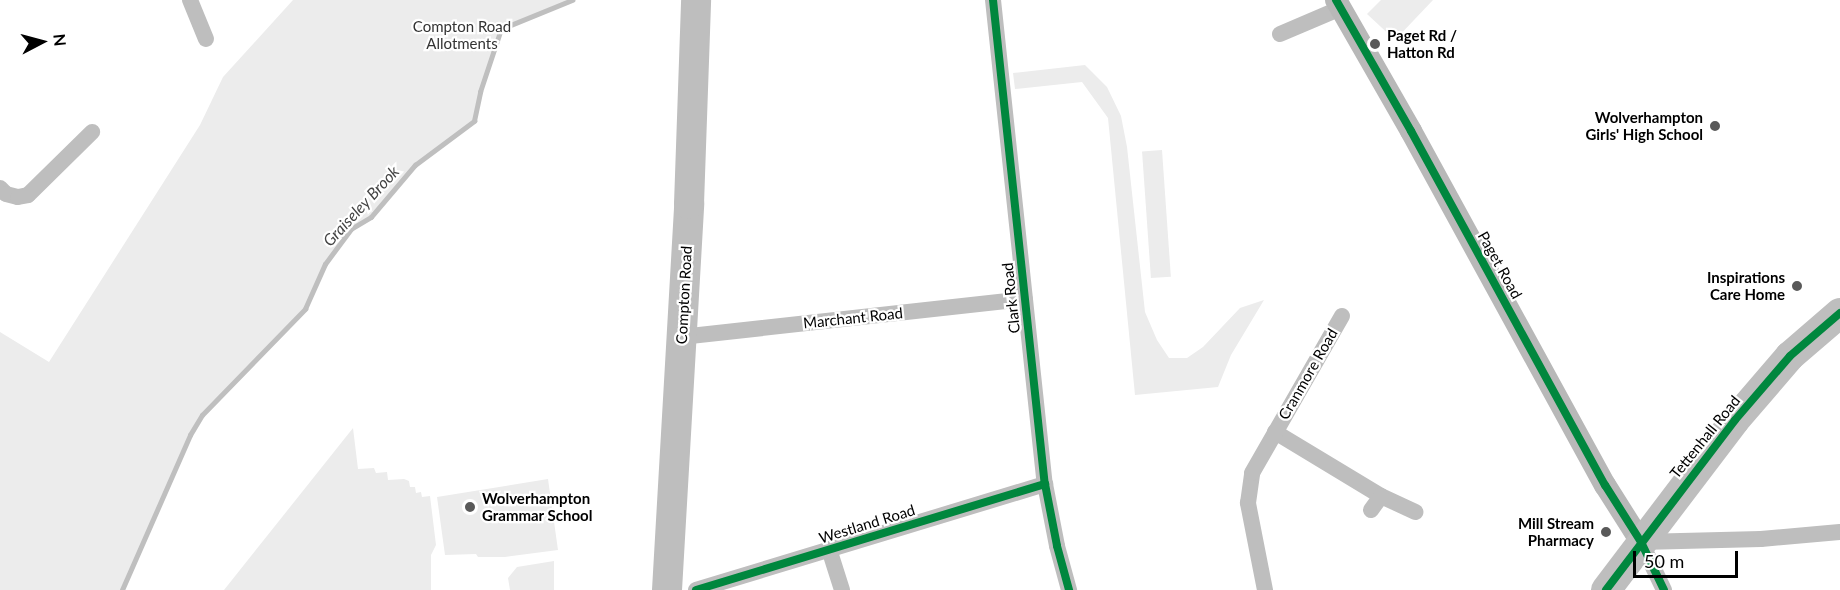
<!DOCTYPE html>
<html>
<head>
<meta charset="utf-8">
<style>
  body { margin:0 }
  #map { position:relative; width:1840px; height:590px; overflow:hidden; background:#fff; font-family:Lato,sans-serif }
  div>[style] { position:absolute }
  .green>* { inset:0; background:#ececec; transform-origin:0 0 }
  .stream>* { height:4.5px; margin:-2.25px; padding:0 2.25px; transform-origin:2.25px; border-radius:2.25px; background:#bfbfbf }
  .street>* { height:16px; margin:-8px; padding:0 8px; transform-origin:8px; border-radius:8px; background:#bebebe }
  .secondary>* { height:22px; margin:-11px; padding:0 11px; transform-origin:11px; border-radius:11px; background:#b8b8b8 }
  .highway>* { height:30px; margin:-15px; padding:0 15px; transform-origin:15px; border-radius:15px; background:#bebebe }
  .cycleway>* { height:8px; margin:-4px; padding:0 4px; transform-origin:4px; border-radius:4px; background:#00873e }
  .dots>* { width:16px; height:16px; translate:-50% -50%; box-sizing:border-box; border:3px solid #fff; border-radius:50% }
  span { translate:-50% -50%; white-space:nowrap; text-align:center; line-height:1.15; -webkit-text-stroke:4.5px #fff; paint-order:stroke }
  .park-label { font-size:15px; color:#333 }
  .poi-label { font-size:15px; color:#000; font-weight:700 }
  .left { translate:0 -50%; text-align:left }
  .right { translate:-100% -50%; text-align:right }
  .street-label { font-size:15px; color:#000 }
  .water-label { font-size:16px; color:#444; font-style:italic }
  .north { position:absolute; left:12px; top:12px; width:60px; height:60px; -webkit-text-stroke:4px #fff; paint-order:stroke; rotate:84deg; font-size:16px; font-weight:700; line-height:24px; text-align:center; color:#000 }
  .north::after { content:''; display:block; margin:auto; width:21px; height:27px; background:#000; clip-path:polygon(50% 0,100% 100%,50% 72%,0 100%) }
  .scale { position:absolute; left:1633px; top:551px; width:105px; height:27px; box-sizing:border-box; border:3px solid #000; border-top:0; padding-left:8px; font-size:18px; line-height:21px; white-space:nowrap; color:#000; -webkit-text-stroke:4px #fff; paint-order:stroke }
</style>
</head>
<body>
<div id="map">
  <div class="green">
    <i style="clip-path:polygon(293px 0,572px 0,501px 29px,480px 92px,474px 121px,415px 165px,371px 217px,351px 229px,325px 264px,305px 309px,202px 415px,190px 435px,122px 590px,0 590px,0 332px,49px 362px,200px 125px,223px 77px)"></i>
    <i style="clip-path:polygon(1381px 0,1433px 0,1395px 40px,1367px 14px)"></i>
    <i style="clip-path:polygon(1085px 65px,1107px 87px,1121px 116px,1127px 147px,1145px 312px,1157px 340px,1169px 358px,1187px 358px,1203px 347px,1240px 308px,1264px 300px,1231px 355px,1218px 387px,1135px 395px,1108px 118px,1082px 82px,1015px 89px,1013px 73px)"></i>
    <i style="left:1162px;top:150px;width:127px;height:20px;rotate:86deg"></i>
    <i style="clip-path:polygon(353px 428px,358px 469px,374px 468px,376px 473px,387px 472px,388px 480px,404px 479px,409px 481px,410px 487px,415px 487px,416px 493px,421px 492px,422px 497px,430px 496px,436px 545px,431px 555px,431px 590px,224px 590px)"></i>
    <i style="clip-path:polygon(548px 479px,558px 550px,505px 557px,478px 557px,476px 554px,445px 555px,437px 497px)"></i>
    <i style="clip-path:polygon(554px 561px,554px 590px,510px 590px,508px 578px,517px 567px)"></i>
  </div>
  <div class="stream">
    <i style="left:122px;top:590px;width:169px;rotate:-66.3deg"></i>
    <i style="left:190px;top:435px;width:23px;rotate:-59deg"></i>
    <i style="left:202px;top:415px;width:148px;rotate:-45.8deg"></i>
    <i style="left:305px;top:309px;width:49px;rotate:-66deg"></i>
    <i style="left:325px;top:264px;width:44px;rotate:-53.4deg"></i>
    <i style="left:351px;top:229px;width:23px;rotate:-31deg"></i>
    <i style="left:371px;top:217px;width:68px;rotate:-49.8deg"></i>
    <i style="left:415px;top:165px;width:74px;rotate:-36.7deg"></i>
    <i style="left:474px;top:121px;width:30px;rotate:-78deg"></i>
    <i style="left:480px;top:92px;width:66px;rotate:-71.6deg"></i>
    <i style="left:501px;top:29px;width:77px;rotate:-22.2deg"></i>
  </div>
  <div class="street">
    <i style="left:190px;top:0;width:42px;rotate:67.7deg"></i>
    <i style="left:993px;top:0;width:487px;rotate:83.9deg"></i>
    <i style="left:1045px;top:484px;width:63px;rotate:79deg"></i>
    <i style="left:1057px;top:546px;width:46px;rotate:74.7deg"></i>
    <i style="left:1280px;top:34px;width:66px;rotate:-23.1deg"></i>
    <i style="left:0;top:188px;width:8px;rotate:45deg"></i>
    <i style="left:6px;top:194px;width:12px;rotate:14deg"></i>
    <i style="left:18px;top:197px;width:10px;rotate:-11deg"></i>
    <i style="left:28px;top:195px;width:90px;rotate:-44.5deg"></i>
    <i style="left:681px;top:337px;width:346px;rotate:-6.3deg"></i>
    <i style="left:1275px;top:432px;width:124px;rotate:31.1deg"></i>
    <i style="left:1381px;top:496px;width:38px;rotate:25deg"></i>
    <i style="left:1371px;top:510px;width:17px;rotate:-54deg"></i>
    <i style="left:829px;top:549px;width:43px;rotate:72.4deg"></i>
    <i style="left:696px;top:590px;width:365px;rotate:-16.9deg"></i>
    <i style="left:1265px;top:590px;width:89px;rotate:-101.1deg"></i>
    <i style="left:1248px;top:503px;width:30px;rotate:-82deg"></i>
    <i style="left:1252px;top:473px;width:181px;rotate:-60.2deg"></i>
    <i style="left:1664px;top:590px;width:53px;rotate:-115.6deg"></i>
    <i style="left:1641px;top:542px;width:120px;rotate:-1.4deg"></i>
    <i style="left:1761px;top:539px;width:79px;rotate:-5.1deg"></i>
  </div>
  <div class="secondary">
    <i style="left:1336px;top:0;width:151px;rotate:60.2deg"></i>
    <i style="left:1411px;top:131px;width:404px;rotate:61.3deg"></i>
    <i style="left:1605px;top:485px;width:67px;rotate:57.7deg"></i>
  </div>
  <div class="highway">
    <i style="left:667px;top:590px;width:387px;rotate:-86.7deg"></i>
    <i style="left:689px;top:204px;width:204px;rotate:-88deg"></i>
    <i style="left:1606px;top:590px;width:213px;rotate:-52.8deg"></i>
    <i style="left:1735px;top:420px;width:84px;rotate:-49.3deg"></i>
    <i style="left:1790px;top:356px;width:66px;rotate:-40.7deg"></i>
  </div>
  <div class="cycleway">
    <i style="left:993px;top:0;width:487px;rotate:83.9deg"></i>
    <i style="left:1045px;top:484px;width:63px;rotate:79deg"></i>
    <i style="left:1057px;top:546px;width:46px;rotate:74.7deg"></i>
    <i style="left:1336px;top:0;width:151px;rotate:60.2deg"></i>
    <i style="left:1411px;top:131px;width:404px;rotate:61.3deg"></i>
    <i style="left:1605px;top:485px;width:67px;rotate:57.7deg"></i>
    <i style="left:1641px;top:542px;width:53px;rotate:64.4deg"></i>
    <i style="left:696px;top:590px;width:365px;rotate:-16.9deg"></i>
    <i style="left:1606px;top:590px;width:213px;rotate:-52.8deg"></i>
    <i style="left:1735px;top:420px;width:84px;rotate:-49.3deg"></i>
    <i style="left:1790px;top:356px;width:66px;rotate:-40.7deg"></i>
  </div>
  <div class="dots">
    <i style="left:1375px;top:44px;background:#595959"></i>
    <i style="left:1715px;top:126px;background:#595959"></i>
    <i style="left:1797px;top:286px;background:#595959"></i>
    <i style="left:470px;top:507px;background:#595959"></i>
    <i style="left:1606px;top:532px;background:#595959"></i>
  </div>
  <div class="park-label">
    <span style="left:462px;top:35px">Compton Road<br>Allotments</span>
  </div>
  <div class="poi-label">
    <span class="left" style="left:1387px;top:44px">Paget Rd /<br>Hatton Rd</span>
    <span class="right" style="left:1703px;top:126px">Wolverhampton<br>Girls' High School</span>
    <span class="right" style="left:1785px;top:286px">Inspirations<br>Care Home</span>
    <span class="left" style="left:482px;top:507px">Wolverhampton<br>Grammar School</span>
    <span class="right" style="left:1594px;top:532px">Mill Stream<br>Pharmacy</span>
  </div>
  <div class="street-label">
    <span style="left:1500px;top:265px;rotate:61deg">Paget Road</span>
    <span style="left:684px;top:295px;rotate:-87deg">Compton Road</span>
    <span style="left:1011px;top:298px;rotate:-96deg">Clark Road</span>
    <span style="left:853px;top:318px;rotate:-6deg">Marchant Road</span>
    <span style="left:1308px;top:374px;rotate:-60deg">Cranmore Road</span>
    <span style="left:1705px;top:437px;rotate:-51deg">Tettenhall Road</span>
    <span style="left:867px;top:524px;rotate:-17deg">Westland Road</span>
  </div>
  <div class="water-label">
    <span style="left:361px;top:206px;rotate:-47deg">Graiseley Brook</span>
  </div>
  <div class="north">N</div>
  <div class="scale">50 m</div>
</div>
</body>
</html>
